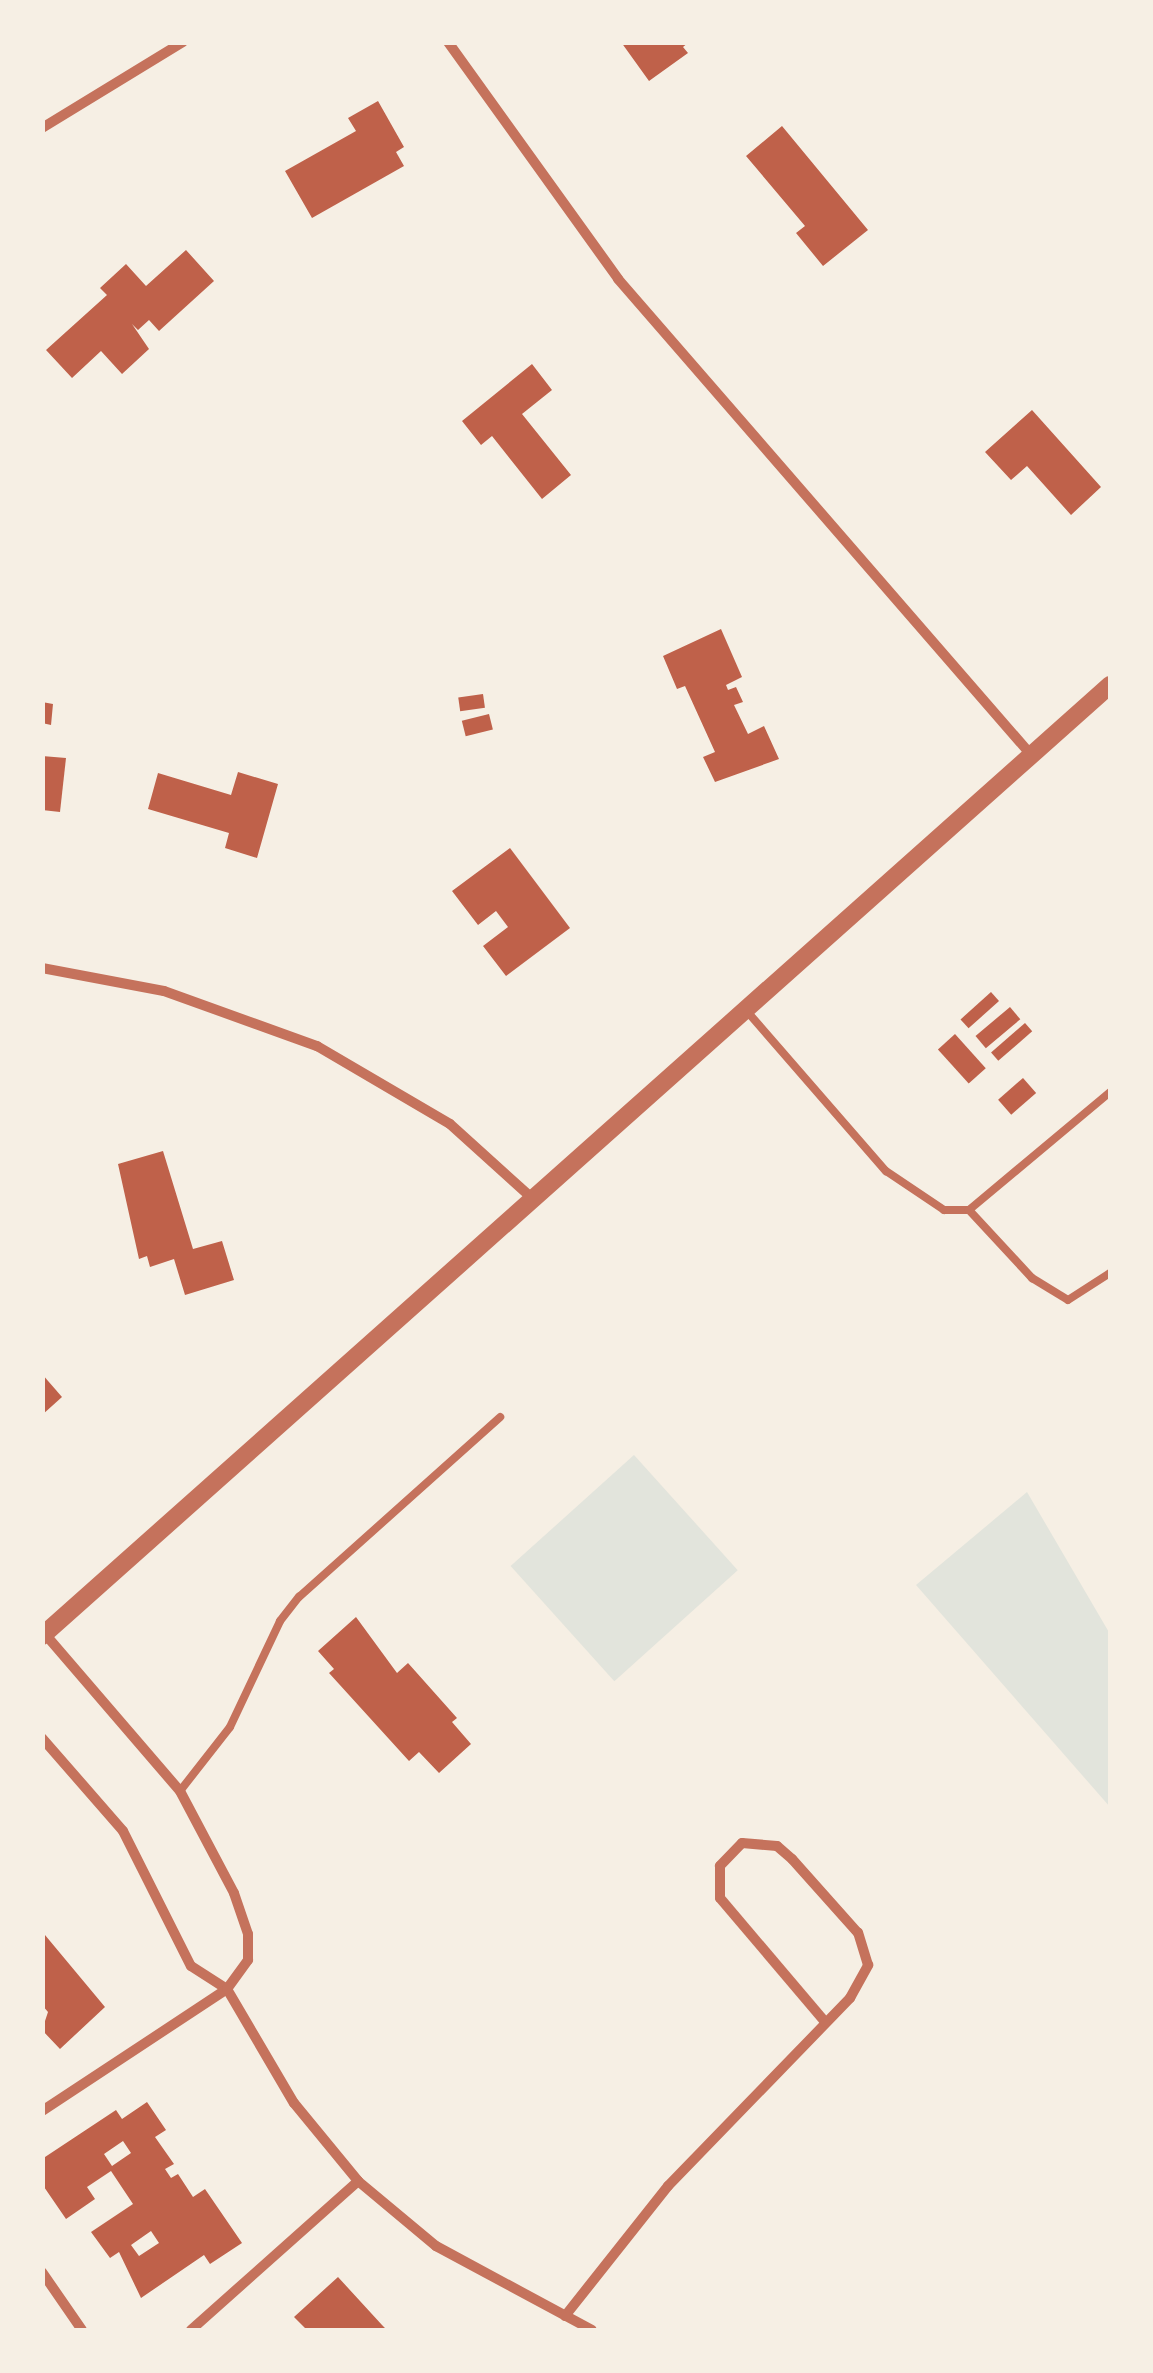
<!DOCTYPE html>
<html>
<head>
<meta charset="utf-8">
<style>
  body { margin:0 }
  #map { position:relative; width:1153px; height:2373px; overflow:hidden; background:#f6efe4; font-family:"Roboto Serif",serif }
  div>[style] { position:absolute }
  .green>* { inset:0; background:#e2e4dc; transform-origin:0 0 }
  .building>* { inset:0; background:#bf614a; transform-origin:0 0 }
  .service>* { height:8px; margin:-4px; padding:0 4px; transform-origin:4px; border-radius:4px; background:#c5725c }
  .minor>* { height:10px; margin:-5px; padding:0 5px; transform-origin:5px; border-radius:5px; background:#c5725c }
  .tertiary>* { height:18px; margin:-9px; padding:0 9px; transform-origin:9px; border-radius:9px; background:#c5725c }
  span { translate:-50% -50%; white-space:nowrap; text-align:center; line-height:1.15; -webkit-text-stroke:10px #f6efe4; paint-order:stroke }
  .frame { position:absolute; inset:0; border:45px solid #f6efe4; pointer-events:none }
</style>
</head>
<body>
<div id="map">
  <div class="green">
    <i style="left:634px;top:1455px;width:155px;height:166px;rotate:48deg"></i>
    <i style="clip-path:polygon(1027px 1492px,1110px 1634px,1110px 1807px,916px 1585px)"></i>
  </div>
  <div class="building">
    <i style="clip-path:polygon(621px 42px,689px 42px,683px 47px,688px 53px,649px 81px)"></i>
    <i style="clip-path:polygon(378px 101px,404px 147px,396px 152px,404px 166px,312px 218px,285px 171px,356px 131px,348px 118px)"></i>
    <i style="clip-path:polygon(782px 126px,868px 230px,823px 266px,796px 233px,805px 226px,746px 156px)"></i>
    <i style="clip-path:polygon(186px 250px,214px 281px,159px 331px,149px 320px,138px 330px,132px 324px,149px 349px,122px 374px,101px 351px,72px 378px,46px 350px,107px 295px,100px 288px,126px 264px,146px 286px)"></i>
    <i style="clip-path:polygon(532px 364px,552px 390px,522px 414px,571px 475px,542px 499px,492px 436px,481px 445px,462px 421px)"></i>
    <i style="clip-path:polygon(1032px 410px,1101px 487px,1071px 515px,1027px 466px,1011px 480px,985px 452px)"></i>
    <i style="clip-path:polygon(721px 629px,742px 677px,726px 685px,728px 690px,736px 687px,743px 702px,734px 705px,748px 734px,764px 726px,779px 759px,715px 782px,703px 757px,715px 752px,685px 686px,677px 689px,663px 656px)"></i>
    <i style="left:483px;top:694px;width:14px;height:25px;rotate:82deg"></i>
    <i style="clip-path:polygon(42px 702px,53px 704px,51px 725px,42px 723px)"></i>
    <i style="left:489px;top:714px;width:16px;height:28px;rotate:76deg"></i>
    <i style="clip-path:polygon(42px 756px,66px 758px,60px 812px,42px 810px)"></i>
    <i style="clip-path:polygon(238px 772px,278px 784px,257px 858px,225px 848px,229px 833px,148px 809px,158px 773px,231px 795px)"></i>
    <i style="clip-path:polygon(510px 848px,570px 928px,506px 976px,483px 946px,508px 927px,496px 911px,478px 925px,452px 891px)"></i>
    <i style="left:991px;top:992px;width:12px;height:41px;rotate:48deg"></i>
    <i style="left:1010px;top:1007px;width:16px;height:45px;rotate:50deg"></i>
    <i style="left:1025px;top:1023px;width:11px;height:45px;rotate:49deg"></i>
    <i style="left:955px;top:1034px;width:46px;height:23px;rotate:48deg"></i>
    <i style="left:1023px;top:1078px;width:20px;height:33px;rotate:49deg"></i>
    <i style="clip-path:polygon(163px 1151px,193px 1249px,222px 1241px,234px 1280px,185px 1295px,174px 1259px,150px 1267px,147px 1256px,139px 1259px,118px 1164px)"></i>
    <i style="clip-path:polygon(42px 1374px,62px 1397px,42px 1415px)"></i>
    <i style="clip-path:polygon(356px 1617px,397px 1673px,408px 1663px,457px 1718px,452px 1722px,471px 1744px,439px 1773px,419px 1752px,409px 1761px,329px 1673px,334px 1669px,318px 1651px)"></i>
    <i style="clip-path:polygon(45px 1935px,105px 2007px,60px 2049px,42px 2030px,48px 2012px,42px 2005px)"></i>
    <i style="clip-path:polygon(evenodd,147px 2102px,166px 2130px,155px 2137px,174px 2164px,165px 2169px,171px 2178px,178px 2174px,193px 2197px,205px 2189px,242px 2243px,210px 2264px,204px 2255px,141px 2298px,119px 2252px,110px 2258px,91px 2232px,133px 2204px,111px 2171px,87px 2187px,95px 2199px,66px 2219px,42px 2184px,42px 2159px,116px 2110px,122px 2119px,147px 2102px,123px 2141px,131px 2153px,112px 2166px,104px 2154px,123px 2141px,147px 2102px,151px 2231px,159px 2243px,139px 2256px,131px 2245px,151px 2231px)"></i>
    <i style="clip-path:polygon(338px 2277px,382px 2325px,387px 2330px,307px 2330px,294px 2317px)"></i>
  </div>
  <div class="service">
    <i style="left:745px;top:1009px;width:215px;rotate:49deg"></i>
    <i style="left:886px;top:1171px;width:70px;rotate:33.9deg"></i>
    <i style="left:944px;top:1210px;width:25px"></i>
    <i style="left:969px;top:1210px;width:184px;rotate:-39.9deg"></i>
    <i style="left:969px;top:1210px;width:93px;rotate:47.2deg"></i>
    <i style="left:1032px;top:1278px;width:42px;rotate:31.4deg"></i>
    <i style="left:1068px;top:1300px;width:50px;rotate:-32.7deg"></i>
    <i style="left:180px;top:1791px;width:81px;rotate:-52deg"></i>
    <i style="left:230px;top:1727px;width:117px;rotate:-64.7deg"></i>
    <i style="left:280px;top:1621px;width:31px;rotate:-52deg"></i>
    <i style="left:299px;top:1597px;width:270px;rotate:-41.8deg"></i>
  </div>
  <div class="minor">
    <i style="left:448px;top:42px;width:292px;rotate:54.3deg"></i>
    <i style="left:618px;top:279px;width:632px;rotate:49.04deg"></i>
    <i style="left:42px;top:128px;width:165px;rotate:-31.4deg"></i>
    <i style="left:42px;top:968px;width:124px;rotate:10.7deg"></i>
    <i style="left:164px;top:991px;width:163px;rotate:19.8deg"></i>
    <i style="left:317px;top:1046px;width:154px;rotate:30.4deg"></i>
    <i style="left:450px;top:1124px;width:113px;rotate:42.1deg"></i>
    <i style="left:42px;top:1738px;width:123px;rotate:48.9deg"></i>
    <i style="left:123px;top:1831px;width:151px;rotate:63.3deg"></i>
    <i style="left:191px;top:1966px;width:43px;rotate:32.6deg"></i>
    <i style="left:227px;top:1989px;width:132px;rotate:59.6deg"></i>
    <i style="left:294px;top:2103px;width:101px;rotate:50.6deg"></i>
    <i style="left:358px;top:2181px;width:102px;rotate:39.8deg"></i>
    <i style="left:436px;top:2246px;width:177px;rotate:28.3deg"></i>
    <i style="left:42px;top:2111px;width:222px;rotate:-33.4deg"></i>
    <i style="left:227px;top:1989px;width:36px;rotate:-54deg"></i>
    <i style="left:248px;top:1960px;width:26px;rotate:-90deg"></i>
    <i style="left:248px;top:1934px;width:43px;rotate:-108.9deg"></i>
    <i style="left:234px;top:1893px;width:115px;rotate:-117.9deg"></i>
    <i style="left:180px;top:1791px;width:207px;rotate:-130.7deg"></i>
    <i style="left:42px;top:2272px;width:70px;rotate:55.4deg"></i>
    <i style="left:565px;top:2316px;width:166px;rotate:-51.6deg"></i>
    <i style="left:668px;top:2186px;width:262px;rotate:-45.9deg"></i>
    <i style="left:850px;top:1998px;width:38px;rotate:-61deg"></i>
    <i style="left:868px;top:1965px;width:34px;rotate:-107deg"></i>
    <i style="left:858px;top:1933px;width:99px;rotate:-131.7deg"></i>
    <i style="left:792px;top:1859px;width:20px;rotate:-139deg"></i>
    <i style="left:777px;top:1846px;width:35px;rotate:-175deg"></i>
    <i style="left:742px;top:1843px;width:32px;rotate:134deg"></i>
    <i style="left:720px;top:1866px;width:32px;rotate:90deg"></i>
    <i style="left:720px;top:1898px;width:162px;rotate:49.7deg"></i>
    <i style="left:191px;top:2330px;width:224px;rotate:-41.7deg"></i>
  </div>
  <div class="tertiary">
    <i style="left:42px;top:1636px;width:1430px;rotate:-41.68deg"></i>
  </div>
  <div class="frame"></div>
</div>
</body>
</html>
